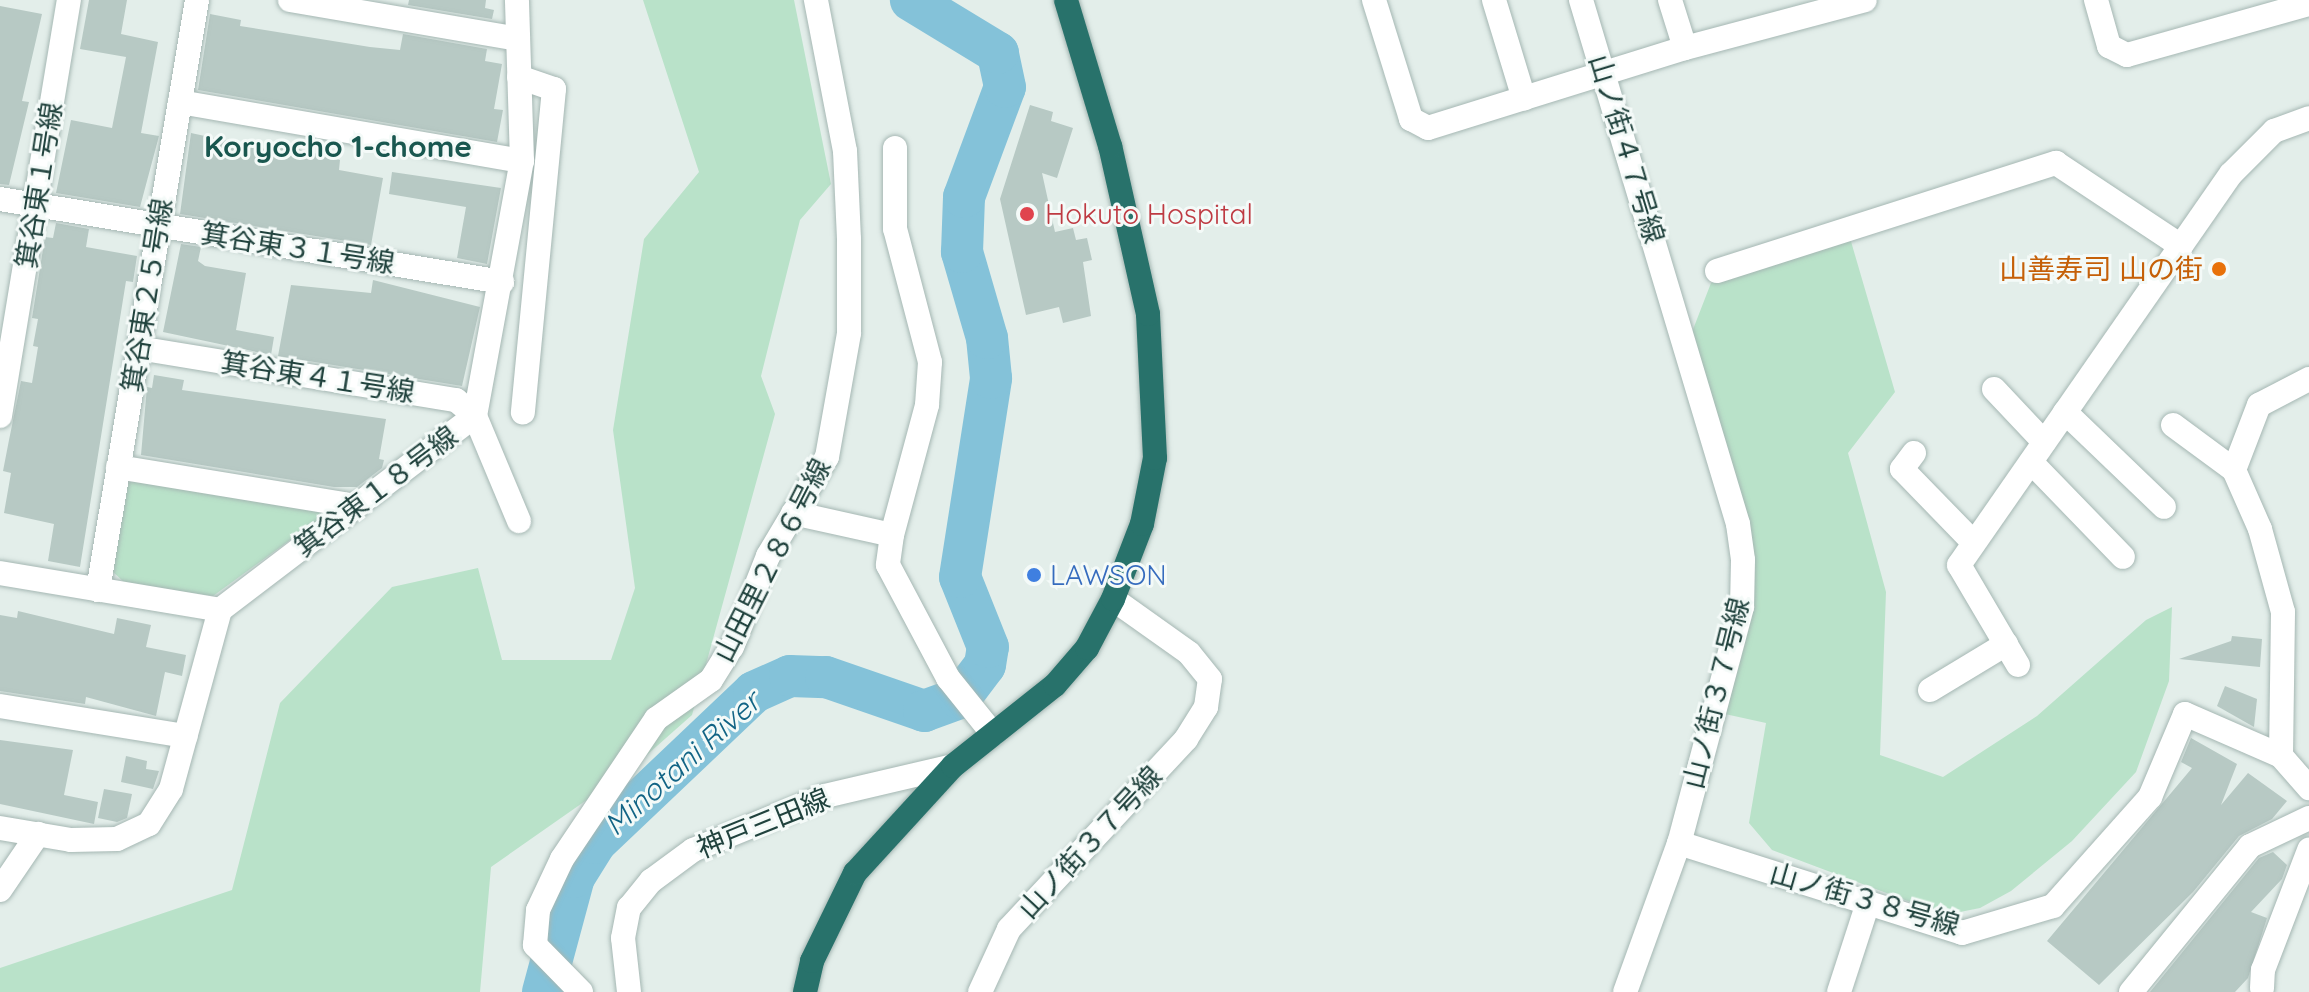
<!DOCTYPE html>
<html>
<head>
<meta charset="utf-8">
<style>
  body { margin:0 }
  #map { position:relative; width:2309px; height:992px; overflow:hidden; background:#e3eeea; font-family:Quicksand,"Noto Sans JP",sans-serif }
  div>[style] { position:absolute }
  .green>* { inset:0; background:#b9e2c9 }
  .river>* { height:42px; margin:-21px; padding:0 21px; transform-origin:21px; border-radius:21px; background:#84c2d9 }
  .building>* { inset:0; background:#b7c9c4 }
  .roads { filter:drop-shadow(0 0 2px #a5b7b3) drop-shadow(0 0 2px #a5b7b3) }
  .minor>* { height:24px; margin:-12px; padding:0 12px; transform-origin:12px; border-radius:12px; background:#fff }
  .highway>* { height:24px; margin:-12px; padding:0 12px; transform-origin:12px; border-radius:12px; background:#28726b }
  .dots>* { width:22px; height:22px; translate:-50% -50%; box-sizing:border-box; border:4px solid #f4faf8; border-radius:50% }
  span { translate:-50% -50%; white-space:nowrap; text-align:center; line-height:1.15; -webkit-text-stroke:6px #f4faf8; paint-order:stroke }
  .street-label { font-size:28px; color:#20423d }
  .health-label { font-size:28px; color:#be3a42 }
  .left { translate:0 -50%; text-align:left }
  .food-label { font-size:28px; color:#c56008 }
  .right { translate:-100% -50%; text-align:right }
  .shop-label { font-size:28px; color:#366cbe }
  .neighbourhood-label { font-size:30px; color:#19574f; font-weight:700 }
  .water-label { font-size:30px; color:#126485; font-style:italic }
</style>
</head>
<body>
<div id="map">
  <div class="green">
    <i style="clip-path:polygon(643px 0,794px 0,831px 184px,800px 220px,761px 376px,775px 414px,692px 715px,631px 769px,491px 867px,480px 992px,0 992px,0 968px,232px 890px,280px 703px,392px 587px,478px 568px,502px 660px,611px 660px,635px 588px,613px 430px,644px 239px,699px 172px)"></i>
    <i style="clip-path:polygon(1850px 238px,1895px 392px,1848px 453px,1886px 592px,1880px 755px,1943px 777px,2037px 716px,2146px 620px,2172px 607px,2169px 681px,2136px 772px,2072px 841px,2011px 891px,1980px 908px,1945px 915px,1772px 850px,1749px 823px,1766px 723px,1725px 714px,1749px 591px,1692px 332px,1711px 283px)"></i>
    <i style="clip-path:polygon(141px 477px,321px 507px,319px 519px,213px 596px,126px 584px,111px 570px,124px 485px)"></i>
  </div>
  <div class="river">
    <i style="left:543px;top:992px;width:119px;rotate:-74.9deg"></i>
    <i style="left:574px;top:877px;width:40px;rotate:-58deg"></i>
    <i style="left:595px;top:843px;width:219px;rotate:-43.5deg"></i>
    <i style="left:754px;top:692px;width:39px;rotate:-24deg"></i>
    <i style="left:790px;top:676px;width:36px;rotate:2deg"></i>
    <i style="left:826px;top:677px;width:104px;rotate:19.1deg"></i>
    <i style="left:924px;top:711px;width:38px;rotate:-20deg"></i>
    <i style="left:960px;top:698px;width:41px;rotate:-52.9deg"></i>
    <i style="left:985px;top:665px;width:18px;rotate:-81deg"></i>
    <i style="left:988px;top:647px;width:75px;rotate:-111.8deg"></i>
    <i style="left:960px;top:577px;width:201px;rotate:-81.1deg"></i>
    <i style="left:991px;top:378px;width:40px;rotate:-95.7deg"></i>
    <i style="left:987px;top:338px;width:90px;rotate:-106.2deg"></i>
    <i style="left:962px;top:252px;width:55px;rotate:-87.9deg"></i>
    <i style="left:964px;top:197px;width:117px;rotate:-69.6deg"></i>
    <i style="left:1005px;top:87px;width:35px;rotate:-102deg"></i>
    <i style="left:998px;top:53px;width:102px;rotate:-148.7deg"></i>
  </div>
  <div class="building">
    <i style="clip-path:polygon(89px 0,127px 0,121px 34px,158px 42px,141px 133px,159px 136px,140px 207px,56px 193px,71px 120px,112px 128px,126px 57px,80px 49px)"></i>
    <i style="clip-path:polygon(409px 0,486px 0,485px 8px,494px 10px,492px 19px,408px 5px)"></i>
    <i style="clip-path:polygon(0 6px,42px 14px,22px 101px,29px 102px,9px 185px,0 184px)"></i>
    <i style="clip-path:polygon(210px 14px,241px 20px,240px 26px,370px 47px,400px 50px,403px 34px,487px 49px,485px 61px,502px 64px,494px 109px,503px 110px,497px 142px,198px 90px)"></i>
    <i style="clip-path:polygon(1030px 105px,1053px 112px,1051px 121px,1073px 128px,1057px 178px,1042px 173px,1055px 232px,1073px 228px,1076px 240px,1087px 238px,1092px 260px,1083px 262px,1091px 316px,1063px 323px,1059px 307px,1026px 315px,1000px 199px)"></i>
    <i style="clip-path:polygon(191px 133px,270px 150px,271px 144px,303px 150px,340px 160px,339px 170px,383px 178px,371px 245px,180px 214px)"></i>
    <i style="clip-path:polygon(392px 172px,501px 188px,487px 264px,457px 258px,466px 207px,389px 194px)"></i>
    <i style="clip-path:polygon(56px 223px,89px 229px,86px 247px,137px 256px,133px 282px,126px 281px,80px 567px,48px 561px,54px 524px,4px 513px,11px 473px,3px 471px,9px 440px,21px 381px,32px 383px,38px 347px,33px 346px,38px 319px,32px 318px,45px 237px,53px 238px)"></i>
    <i style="clip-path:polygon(181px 244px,201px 247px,198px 261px,205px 266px,246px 273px,236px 330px,274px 337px,271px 355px,163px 332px)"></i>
    <i style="clip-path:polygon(373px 280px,480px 307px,462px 386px,278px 356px,291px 285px,371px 293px)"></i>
    <i style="clip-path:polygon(154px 375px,184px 380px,182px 390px,386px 419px,379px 459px,384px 460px,382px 468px,357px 487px,334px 487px,141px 455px,147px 387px,152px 388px)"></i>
    <i style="clip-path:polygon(18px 611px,114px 634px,117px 618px,151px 625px,146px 647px,186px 655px,182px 676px,165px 672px,156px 716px,86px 697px,85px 704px,0 691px,0 615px,17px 618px)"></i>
    <i style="clip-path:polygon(2232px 636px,2262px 639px,2260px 667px,2179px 659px,2231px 641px)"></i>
    <i style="clip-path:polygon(2225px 686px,2257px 699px,2254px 727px,2217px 706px)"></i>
    <i style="clip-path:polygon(2191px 738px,2237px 764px,2221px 805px,2248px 773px,2287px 801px,2272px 819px,2239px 836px,2193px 892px,2099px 985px,2047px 941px,2192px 768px,2181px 762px)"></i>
    <i style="clip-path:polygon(0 740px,73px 750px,64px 795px,98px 802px,94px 824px,0 804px)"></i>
    <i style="clip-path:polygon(126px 756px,147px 761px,146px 769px,159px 771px,153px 789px,121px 782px)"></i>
    <i style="clip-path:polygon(104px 789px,132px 794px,127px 818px,117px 822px,98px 818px)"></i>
    <i style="clip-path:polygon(2273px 852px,2287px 865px,2282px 879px,2251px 912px,2267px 918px,2248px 978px,2235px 992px,2150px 992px,2259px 858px)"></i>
  </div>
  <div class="roads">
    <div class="minor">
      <i style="left:290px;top:0;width:231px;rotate:9.7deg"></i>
      <i style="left:1374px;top:0;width:125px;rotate:72.7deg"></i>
      <i style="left:1411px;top:119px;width:19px;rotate:28deg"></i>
      <i style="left:1428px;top:128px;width:269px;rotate:-17.3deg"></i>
      <i style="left:1685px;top:48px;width:186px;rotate:-14.9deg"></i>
      <i style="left:1494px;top:0;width:103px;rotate:73.1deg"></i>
      <i style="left:1581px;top:0;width:547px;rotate:73.32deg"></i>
      <i style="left:1738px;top:524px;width:36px;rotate:82deg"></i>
      <i style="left:1743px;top:560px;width:47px;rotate:91.2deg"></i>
      <i style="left:1742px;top:607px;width:244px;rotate:104.9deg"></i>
      <i style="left:1679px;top:843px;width:158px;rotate:109.9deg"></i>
      <i style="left:1670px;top:0;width:50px;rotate:72.6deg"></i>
      <i style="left:2096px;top:0;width:48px;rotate:74.2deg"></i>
      <i style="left:2109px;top:46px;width:20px;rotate:27deg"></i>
      <i style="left:2127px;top:55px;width:189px;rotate:-15.7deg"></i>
      <i style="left:519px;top:77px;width:37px;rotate:19deg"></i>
      <i style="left:554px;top:89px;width:325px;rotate:95.5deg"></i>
      <i style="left:180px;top:102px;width:347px;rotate:9.8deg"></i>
      <i style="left:0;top:199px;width:509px;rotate:9.39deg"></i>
      <i style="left:1717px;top:271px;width:356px;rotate:-17.7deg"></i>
      <i style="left:2056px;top:163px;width:150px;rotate:33.6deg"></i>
      <i style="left:138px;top:348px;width:322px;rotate:9.3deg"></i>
      <i style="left:456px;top:400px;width:25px;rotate:40deg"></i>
      <i style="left:475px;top:416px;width:114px;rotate:67.3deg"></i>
      <i style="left:1994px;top:389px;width:73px;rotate:46.7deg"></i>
      <i style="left:2065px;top:412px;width:137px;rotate:43.8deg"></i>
      <i style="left:0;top:416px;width:422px;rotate:-80.6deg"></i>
      <i style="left:2173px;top:425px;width:76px;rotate:36.4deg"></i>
      <i style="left:1914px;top:453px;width:20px;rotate:127deg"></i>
      <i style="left:1902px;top:469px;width:103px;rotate:45.8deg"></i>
      <i style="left:2031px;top:462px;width:132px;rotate:45.9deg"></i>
      <i style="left:118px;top:467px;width:242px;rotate:9.3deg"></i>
      <i style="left:793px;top:513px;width:101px;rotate:12.5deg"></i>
      <i style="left:892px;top:535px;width:30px;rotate:98deg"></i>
      <i style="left:888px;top:565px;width:128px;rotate:62deg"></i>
      <i style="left:948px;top:678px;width:72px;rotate:51.2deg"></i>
      <i style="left:892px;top:535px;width:135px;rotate:-74.9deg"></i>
      <i style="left:927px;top:405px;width:43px;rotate:-86deg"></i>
      <i style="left:930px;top:362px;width:138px;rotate:-104.7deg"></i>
      <i style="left:895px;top:229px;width:81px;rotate:-90deg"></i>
      <i style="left:0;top:573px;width:223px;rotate:9.5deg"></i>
      <i style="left:220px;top:610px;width:320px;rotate:-37.3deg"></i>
      <i style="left:475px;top:416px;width:259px;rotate:-79.6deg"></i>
      <i style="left:522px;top:161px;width:161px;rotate:-91.8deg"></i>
      <i style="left:98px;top:590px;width:598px;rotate:-80.47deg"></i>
      <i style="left:2018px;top:665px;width:116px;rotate:-120.5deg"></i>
      <i style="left:1959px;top:565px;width:476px;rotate:-55.2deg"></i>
      <i style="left:2231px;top:174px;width:61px;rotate:-45deg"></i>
      <i style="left:2274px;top:131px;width:37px;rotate:-20deg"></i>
      <i style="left:1930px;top:690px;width:89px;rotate:-31.2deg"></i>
      <i style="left:0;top:706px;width:188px;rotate:9.2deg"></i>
      <i style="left:2281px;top:756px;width:144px;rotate:-89.2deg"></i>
      <i style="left:2283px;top:612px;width:86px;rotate:-105.5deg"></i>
      <i style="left:2260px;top:529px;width:64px;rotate:-113.8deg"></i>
      <i style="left:2234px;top:470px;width:70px;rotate:-69deg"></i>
      <i style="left:2259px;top:405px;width:56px;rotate:-27.5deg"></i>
      <i style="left:0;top:828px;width:72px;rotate:9.6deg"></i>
      <i style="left:71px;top:840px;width:46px;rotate:-1.2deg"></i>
      <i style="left:117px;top:839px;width:35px;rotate:-25deg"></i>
      <i style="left:149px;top:824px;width:41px;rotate:-57.8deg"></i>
      <i style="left:171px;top:789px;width:186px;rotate:-74.7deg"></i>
      <i style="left:1679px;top:843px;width:297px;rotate:17.6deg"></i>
      <i style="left:1962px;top:933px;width:95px;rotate:-16.5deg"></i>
      <i style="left:2053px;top:906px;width:146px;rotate:-48.3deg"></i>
      <i style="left:2150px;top:797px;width:90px;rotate:-67.1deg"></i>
      <i style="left:2185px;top:714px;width:105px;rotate:23.6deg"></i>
      <i style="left:2281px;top:756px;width:43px;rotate:48.8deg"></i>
      <i style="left:0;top:890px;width:68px;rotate:-55.8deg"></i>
      <i style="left:2262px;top:988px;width:18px;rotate:-87deg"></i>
      <i style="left:2263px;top:970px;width:129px;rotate:-69deg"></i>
      <i style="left:581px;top:992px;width:66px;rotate:-134.4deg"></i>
      <i style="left:535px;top:945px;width:35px;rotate:-85deg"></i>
      <i style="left:538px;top:910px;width:56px;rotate:-64.8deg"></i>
      <i style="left:562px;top:859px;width:169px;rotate:-56.1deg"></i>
      <i style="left:656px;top:719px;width:67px;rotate:-35.3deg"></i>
      <i style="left:711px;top:680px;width:39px;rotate:-58deg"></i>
      <i style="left:732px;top:647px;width:98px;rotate:-68.4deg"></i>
      <i style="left:768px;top:556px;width:115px;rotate:-59.2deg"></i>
      <i style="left:827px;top:457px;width:126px;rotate:-79.9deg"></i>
      <i style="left:849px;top:333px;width:94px;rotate:-90deg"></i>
      <i style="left:849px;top:239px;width:88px;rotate:-92.6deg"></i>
      <i style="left:845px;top:151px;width:154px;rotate:-100.9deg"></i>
      <i style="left:629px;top:992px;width:54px;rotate:-96.3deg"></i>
      <i style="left:623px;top:938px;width:31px;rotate:-79deg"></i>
      <i style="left:629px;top:908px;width:35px;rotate:-51deg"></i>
      <i style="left:651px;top:881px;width:52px;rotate:-36.4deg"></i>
      <i style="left:693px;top:850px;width:143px;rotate:-22.2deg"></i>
      <i style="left:825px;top:796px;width:131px;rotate:-13.2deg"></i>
      <i style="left:980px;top:992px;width:69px;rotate:-65.3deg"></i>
      <i style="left:1009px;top:929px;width:260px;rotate:-47deg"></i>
      <i style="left:1186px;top:739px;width:38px;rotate:-58deg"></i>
      <i style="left:1206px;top:707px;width:28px;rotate:-82deg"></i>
      <i style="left:1210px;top:679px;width:33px;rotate:-129deg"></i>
      <i style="left:1189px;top:653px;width:93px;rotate:-144.6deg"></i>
      <i style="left:1839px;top:992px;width:94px;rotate:-72deg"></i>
      <i style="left:2131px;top:992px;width:188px;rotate:-50.8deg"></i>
      <i style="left:2250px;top:846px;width:65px;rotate:-25.4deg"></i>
    </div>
    <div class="highway">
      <i style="left:805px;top:992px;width:32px;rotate:-77deg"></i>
      <i style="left:812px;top:961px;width:98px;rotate:-64deg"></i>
      <i style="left:855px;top:873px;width:145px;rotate:-47.5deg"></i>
      <i style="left:953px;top:766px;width:130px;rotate:-38.5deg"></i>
      <i style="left:1055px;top:685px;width:49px;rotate:-49.1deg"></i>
      <i style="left:1087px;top:648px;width:55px;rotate:-62deg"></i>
      <i style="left:1113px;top:599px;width:80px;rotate:-68.9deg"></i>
      <i style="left:1142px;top:524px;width:67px;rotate:-78.9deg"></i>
      <i style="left:1155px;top:458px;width:144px;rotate:-92.8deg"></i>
      <i style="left:1148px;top:314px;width:172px;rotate:-102.7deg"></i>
      <i style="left:1110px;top:146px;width:152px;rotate:-106.8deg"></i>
    </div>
  </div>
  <div class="dots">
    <i style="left:1027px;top:214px;background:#e0444e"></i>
    <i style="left:2219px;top:269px;background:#e8710a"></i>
    <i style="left:1034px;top:575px;background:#3f7fe0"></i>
  </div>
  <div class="street-label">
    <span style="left:1627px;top:149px;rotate:73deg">山ノ街４７号線</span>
    <span style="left:39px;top:185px;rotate:-81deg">箕谷東１号線</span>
    <span style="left:298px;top:248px;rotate:9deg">箕谷東３１号線</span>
    <span style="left:147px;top:295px;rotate:-81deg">箕谷東２５号線</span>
    <span style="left:318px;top:377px;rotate:9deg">箕谷東４１号線</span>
    <span style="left:376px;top:491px;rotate:-37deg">箕谷東１８号線</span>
    <span style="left:772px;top:560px;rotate:-63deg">山田里２８６号線</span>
    <span style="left:1716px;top:693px;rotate:-76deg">山ノ街３７号線</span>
    <span style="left:763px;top:823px;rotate:-22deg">神戸三田線</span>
    <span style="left:1090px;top:842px;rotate:-47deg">山ノ街３７号線</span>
    <span style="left:1865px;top:899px;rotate:16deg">山ノ街３８号線</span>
  </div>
  <div class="health-label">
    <span class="left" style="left:1045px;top:214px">Hokuto Hospital</span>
  </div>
  <div class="food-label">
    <span class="right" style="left:2203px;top:269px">山善寿司 山の街</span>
  </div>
  <div class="shop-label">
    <span class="left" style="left:1050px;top:575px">LAWSON</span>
  </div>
  <div class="neighbourhood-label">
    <span style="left:338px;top:146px">Koryocho 1-chome</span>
  </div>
  <div class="water-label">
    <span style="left:682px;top:763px;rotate:-42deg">Minotani River</span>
  </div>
</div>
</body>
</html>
